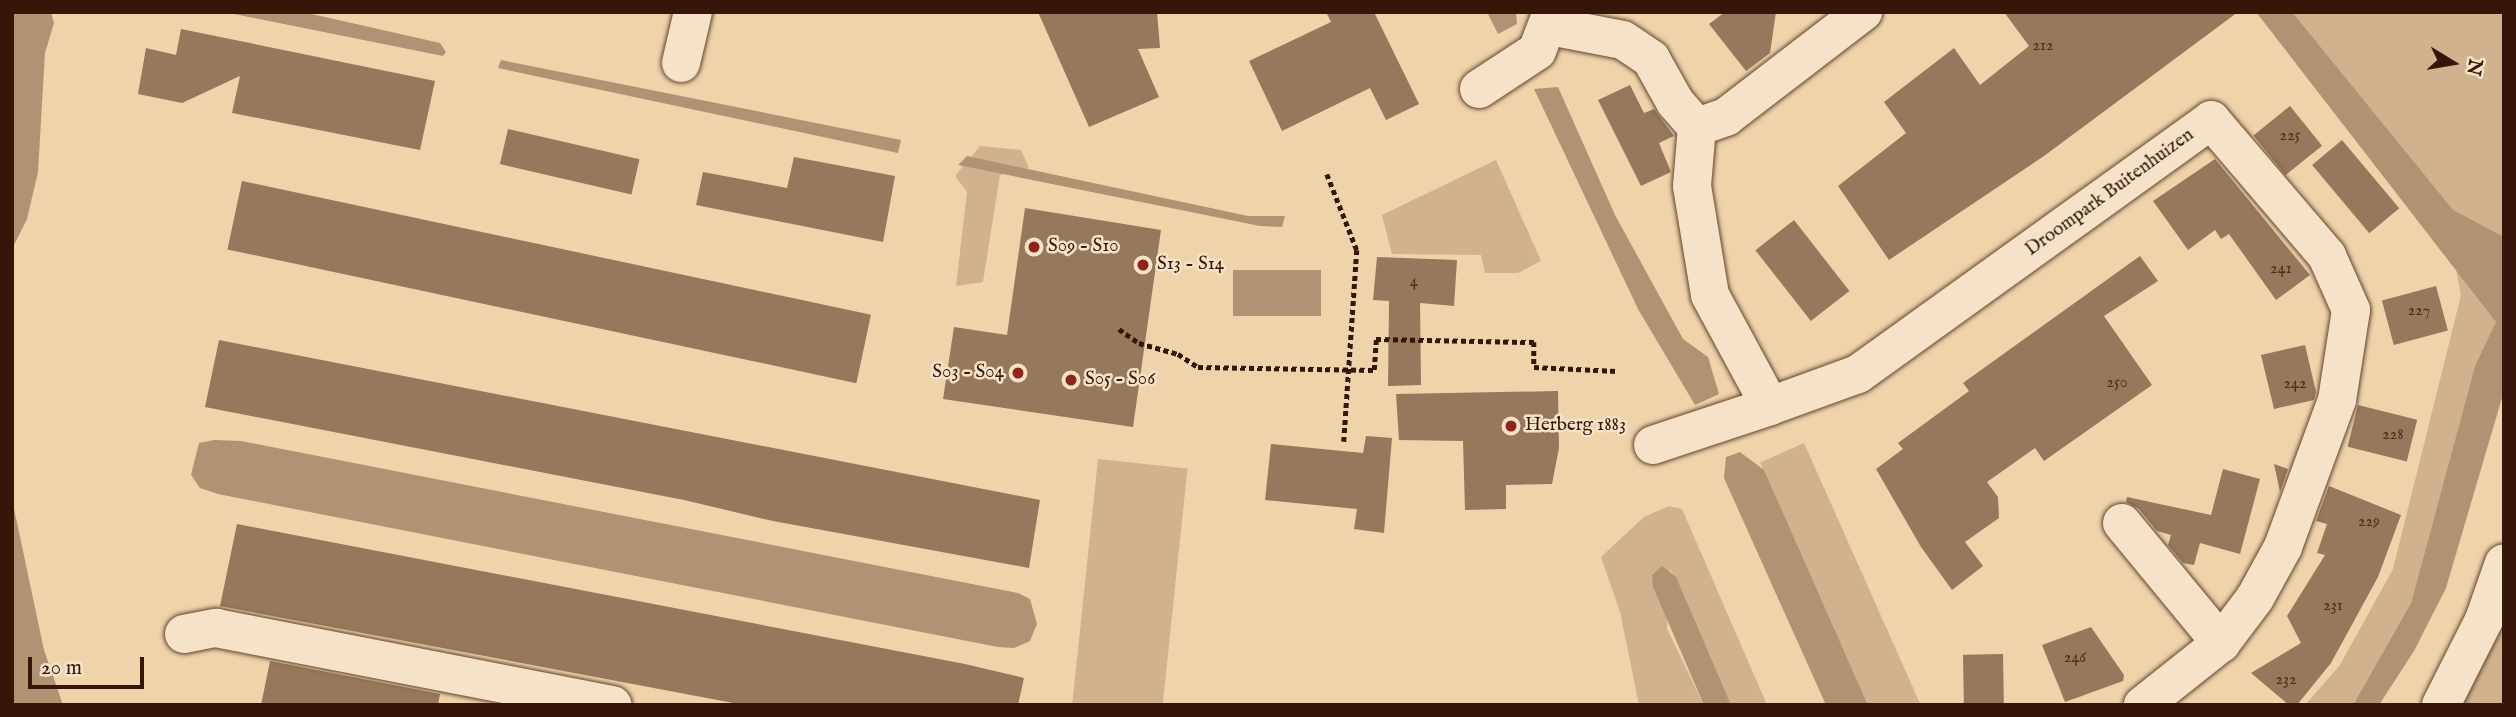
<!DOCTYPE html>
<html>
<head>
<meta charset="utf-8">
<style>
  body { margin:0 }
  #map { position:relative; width:2516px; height:717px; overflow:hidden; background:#efd3aa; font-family:"IM FELL English",serif }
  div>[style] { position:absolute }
  .green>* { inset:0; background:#d0b38e; transform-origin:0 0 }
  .water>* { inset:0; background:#b09373; transform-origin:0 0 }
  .building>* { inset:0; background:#96785c; transform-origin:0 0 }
  .path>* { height:4.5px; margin-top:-2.25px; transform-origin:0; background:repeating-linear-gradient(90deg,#361608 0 5px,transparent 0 8.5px) }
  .roads { filter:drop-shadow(0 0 2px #644530) drop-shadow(0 0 2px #644530) }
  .minor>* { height:38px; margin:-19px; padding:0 19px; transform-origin:19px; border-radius:19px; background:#f5e2c8 }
  .dots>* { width:19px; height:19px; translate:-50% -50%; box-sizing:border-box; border:4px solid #f5e2c8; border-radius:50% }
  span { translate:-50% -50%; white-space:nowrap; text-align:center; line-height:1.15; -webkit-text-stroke:5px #f5e2c8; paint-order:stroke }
  .number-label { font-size:16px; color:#4e2e1d }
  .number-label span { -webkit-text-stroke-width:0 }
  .street-label { font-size:19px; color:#361608 }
  .poi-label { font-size:19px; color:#361608 }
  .left { translate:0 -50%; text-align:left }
  .right { translate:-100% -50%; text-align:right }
  .frame { position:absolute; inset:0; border:14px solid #361608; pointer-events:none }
  .north { position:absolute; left:2418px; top:28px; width:70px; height:70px; -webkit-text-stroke:5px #f5e2c8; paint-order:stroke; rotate:101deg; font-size:19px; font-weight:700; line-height:28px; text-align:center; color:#361608 }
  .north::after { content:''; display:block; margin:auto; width:24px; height:32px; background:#361608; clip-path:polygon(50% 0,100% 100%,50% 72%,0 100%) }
  .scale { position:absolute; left:28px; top:657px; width:116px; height:32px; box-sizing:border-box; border:4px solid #361608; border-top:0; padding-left:9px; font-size:21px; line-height:24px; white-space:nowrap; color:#361608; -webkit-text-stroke:5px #f5e2c8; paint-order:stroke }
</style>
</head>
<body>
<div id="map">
  <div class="green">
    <i style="clip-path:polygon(2275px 12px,2504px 12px,2504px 260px,2454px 238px)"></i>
    <i style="clip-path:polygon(980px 146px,1021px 150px,1029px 168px,1000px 175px,983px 282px,956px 286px,967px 192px,955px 176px)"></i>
    <i style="clip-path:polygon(1496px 160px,1541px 261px,1518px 273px,1485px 273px,1481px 255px,1392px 254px,1382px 215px)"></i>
    <i style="clip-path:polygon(2451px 244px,2497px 322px,2475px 366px,2411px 603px,2353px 705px,2305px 705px,2340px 665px,2393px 569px,2461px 295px)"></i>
    <i style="left:1804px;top:443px;width:287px;height:48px;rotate:66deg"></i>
    <i style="left:1098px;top:459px;width:90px;height:247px;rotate:6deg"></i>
    <i style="clip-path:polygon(1669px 506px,1682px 509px,1767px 705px,1731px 705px,1670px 569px,1667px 629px,1704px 705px,1639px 705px,1620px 612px,1601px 557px,1644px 517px)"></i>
    <i style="clip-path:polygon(2504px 614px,2504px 705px,2460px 705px)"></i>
  </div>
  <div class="water">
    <i style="clip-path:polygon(12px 12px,51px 12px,54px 23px,45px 53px,38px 172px,27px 219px,12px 249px)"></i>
    <i style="clip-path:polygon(224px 12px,303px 12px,440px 43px,446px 52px,443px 56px)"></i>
    <i style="clip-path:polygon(1487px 12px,1516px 12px,1517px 24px,1498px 34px)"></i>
    <i style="clip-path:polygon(2256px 12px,2292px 12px,2453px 210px,2504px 237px,2504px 391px,2446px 588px,2414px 651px,2379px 705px,2353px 705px,2411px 603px,2475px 366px,2496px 322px)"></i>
    <i style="clip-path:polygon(501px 60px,901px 140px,898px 153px,498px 68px)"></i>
    <i style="clip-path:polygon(1558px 87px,1615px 215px,1683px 339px,1708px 357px,1719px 394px,1695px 405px,1638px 309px,1534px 89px)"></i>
    <i style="clip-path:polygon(967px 156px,1248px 216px,1285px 216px,1282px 227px,1260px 226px,958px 165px)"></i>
    <i style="left:1233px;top:270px;width:88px;height:46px"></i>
    <i style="clip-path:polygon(214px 440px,241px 441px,1018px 593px,1030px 599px,1037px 624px,1030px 641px,1014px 648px,998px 647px,218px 494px,200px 488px,191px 475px,199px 443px)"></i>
    <i style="clip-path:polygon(1740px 452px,1764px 470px,1868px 705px,1826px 705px,1724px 478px,1726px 457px)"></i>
    <i style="clip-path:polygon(12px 499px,44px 650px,63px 705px,12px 705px)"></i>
    <i style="clip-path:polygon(1662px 566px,1676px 577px,1731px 705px,1704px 705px,1653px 587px,1652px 575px)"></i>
  </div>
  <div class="building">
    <i style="clip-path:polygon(1038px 12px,1157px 12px,1160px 48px,1138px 49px,1159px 97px,1089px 127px)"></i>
    <i style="clip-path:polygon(1326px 12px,1374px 12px,1419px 104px,1386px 120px,1370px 88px,1282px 131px,1249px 61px,1331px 22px)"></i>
    <i style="clip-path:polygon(1725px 12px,1776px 12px,1770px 53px,1746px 71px,1709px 24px)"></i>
    <i style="clip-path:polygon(2004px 12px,2238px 12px,2044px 156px,1889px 260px,1838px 186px,1906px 133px,1884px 102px,1954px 48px,1980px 85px,2029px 46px)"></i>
    <i style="clip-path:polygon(181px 29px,435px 81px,420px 150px,232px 113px,240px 76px,182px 103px,138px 94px,146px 48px,176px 55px)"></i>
    <i style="clip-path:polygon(1630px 85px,1644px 113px,1654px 109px,1674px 136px,1659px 143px,1671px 172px,1641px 186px,1598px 100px)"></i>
    <i style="left:2290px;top:106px;width:51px;height:47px;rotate:51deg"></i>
    <i style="left:508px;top:129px;width:135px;height:36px;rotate:13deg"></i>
    <i style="left:2342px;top:140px;width:89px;height:39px;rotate:50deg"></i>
    <i style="clip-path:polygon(794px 157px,895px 176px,883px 242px,696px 205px,703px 172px,787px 188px)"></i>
    <i style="clip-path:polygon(2215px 159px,2310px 275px,2276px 300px,2229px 234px,2221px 239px,2215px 230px,2188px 250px,2153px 201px)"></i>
    <i style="left:242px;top:181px;width:643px;height:70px;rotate:12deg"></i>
    <i style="clip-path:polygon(1025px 208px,1161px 230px,1133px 427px,943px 399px,954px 327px,1007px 335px)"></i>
    <i style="left:1794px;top:220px;width:90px;height:49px;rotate:52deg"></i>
    <i style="clip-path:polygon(2140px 256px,2158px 281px,2104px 316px,2152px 385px,2044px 461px,2035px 448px,1987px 482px,1998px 497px,1999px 518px,1965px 542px,1983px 566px,1952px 590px,1921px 547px,1876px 469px,1903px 449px,1898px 443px,1969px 391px,1963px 383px)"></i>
    <i style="clip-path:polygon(1377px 257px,1457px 260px,1454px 306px,1420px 303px,1421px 385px,1388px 386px,1389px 301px,1373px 300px)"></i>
    <i style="left:2436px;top:286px;width:46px;height:56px;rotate:75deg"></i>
    <i style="clip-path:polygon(219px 340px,1040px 500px,1029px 568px,773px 521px,684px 500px,205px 407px)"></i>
    <i style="clip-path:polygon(2305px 345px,2316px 392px,2314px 400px,2274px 409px,2261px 355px)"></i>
    <i style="clip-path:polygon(1558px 391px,1559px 448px,1552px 484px,1506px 485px,1506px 509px,1465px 510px,1463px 441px,1399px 440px,1396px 394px)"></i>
    <i style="left:2358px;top:405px;width:61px;height:43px;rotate:14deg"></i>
    <i style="clip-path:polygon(1366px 436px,1392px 438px,1384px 533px,1354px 529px,1357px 509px,1265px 500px,1271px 444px,1363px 453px)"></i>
    <i style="clip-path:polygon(2274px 464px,2288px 469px,2280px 492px)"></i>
    <i style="clip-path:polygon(2223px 469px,2260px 479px,2240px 554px,2200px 543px,2194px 565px,2183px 563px,2168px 545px,2171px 535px,2157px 531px,2139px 509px,2126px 502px,2127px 497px,2211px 515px)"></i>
    <i style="clip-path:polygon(2329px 486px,2401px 515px,2378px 577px,2331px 663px,2297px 705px,2289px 705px,2251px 673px,2301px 643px,2287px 616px,2325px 555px,2317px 553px,2327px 524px,2316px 521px)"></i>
    <i style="clip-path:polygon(237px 524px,965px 664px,1024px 678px,1018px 705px,744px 705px,220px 606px)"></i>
    <i style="clip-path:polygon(2091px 627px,2124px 675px,2123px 681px,2065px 702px,2042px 645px)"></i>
    <i style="left:2003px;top:654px;width:51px;height:40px;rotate:89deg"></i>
    <i style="clip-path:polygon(270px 661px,440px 694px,438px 705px,261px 705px)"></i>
  </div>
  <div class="path">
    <i style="left:1327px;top:174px;width:82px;rotate:68.5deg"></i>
    <i style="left:1357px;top:250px;width:192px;rotate:93.9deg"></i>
    <i style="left:1119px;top:329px;width:24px;rotate:35deg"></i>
    <i style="left:1139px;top:343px;width:41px;rotate:15.8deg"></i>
    <i style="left:1178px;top:354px;width:24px;rotate:33deg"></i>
    <i style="left:1198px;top:367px;width:176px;rotate:1deg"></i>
    <i style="left:1374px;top:370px;width:31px;rotate:-86deg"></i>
    <i style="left:1376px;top:339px;width:158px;rotate:1.1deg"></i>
    <i style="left:1534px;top:342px;width:25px;rotate:90deg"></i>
    <i style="left:1534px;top:367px;width:83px;rotate:2.8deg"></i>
  </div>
  <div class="roads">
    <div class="minor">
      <i style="left:1550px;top:26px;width:74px;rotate:10.9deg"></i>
      <i style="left:1623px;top:40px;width:34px;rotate:34deg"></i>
      <i style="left:1651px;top:59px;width:49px;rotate:60.8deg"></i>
      <i style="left:1675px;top:102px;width:33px;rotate:49deg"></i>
      <i style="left:1697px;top:127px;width:31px;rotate:-19deg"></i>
      <i style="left:1726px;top:117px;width:173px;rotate:-37.5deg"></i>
      <i style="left:681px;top:63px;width:52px;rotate:-76.8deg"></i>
      <i style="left:1479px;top:89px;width:69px;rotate:-33.2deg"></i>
      <i style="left:1537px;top:51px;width:42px;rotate:-69deg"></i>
      <i style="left:1770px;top:406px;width:94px;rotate:-20deg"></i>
      <i style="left:1858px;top:374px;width:435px;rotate:-35.7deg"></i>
      <i style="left:2211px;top:120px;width:179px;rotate:49.5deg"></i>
      <i style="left:2327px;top:256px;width:59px;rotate:66deg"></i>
      <i style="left:2351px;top:310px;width:91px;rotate:98.8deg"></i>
      <i style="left:2337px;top:400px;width:157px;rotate:110.2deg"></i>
      <i style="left:2283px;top:547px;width:58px;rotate:118.8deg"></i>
      <i style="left:2255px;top:598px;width:56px;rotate:127.1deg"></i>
      <i style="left:2221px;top:643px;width:100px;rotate:141.5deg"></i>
      <i style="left:1653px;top:445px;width:123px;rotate:-18.4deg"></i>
      <i style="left:1770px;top:406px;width:126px;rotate:-118.4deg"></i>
      <i style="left:1710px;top:295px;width:110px;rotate:-99.4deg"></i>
      <i style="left:1692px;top:186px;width:59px;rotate:-85.2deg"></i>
      <i style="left:2122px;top:523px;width:156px;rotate:50.5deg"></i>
      <i style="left:184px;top:634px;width:33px;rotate:-11deg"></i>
      <i style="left:216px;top:628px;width:404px;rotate:11deg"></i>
      <i style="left:2441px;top:705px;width:95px;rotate:-63.2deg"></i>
      <i style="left:2484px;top:620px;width:60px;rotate:-70.7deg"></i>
    </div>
  </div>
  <div class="dots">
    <i style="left:1034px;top:247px;background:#8f2418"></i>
    <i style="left:1143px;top:265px;background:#8f2418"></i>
    <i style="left:1018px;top:373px;background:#8f2418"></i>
    <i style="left:1071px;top:380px;background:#8f2418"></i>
    <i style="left:1511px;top:426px;background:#8f2418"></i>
  </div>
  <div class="number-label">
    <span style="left:2043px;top:46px">212</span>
    <span style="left:2290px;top:136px">225</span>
    <span style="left:2281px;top:269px">241</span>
    <span style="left:1414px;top:282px">4</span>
    <span style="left:2419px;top:311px">227</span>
    <span style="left:2117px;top:383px">250</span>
    <span style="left:2295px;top:384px">242</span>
    <span style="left:2393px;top:435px">228</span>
    <span style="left:2369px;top:522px">229</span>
    <span style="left:2333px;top:606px">231</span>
    <span style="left:2075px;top:658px">246</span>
    <span style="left:2286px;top:680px">232</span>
  </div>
  <div class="street-label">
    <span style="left:2110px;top:193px;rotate:-36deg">Droompark Buitenhuizen</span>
  </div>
  <div class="poi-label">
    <span class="left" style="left:1048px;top:247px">S09 - S10</span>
    <span class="left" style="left:1157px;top:265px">S13 - S14</span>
    <span class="right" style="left:1004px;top:373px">S03 - S04</span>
    <span class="left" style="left:1085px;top:380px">S05 - S06</span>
    <span class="left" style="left:1525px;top:426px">Herberg 1883</span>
  </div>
  <div class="frame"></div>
  <div class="north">N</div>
  <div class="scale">20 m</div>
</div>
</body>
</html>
